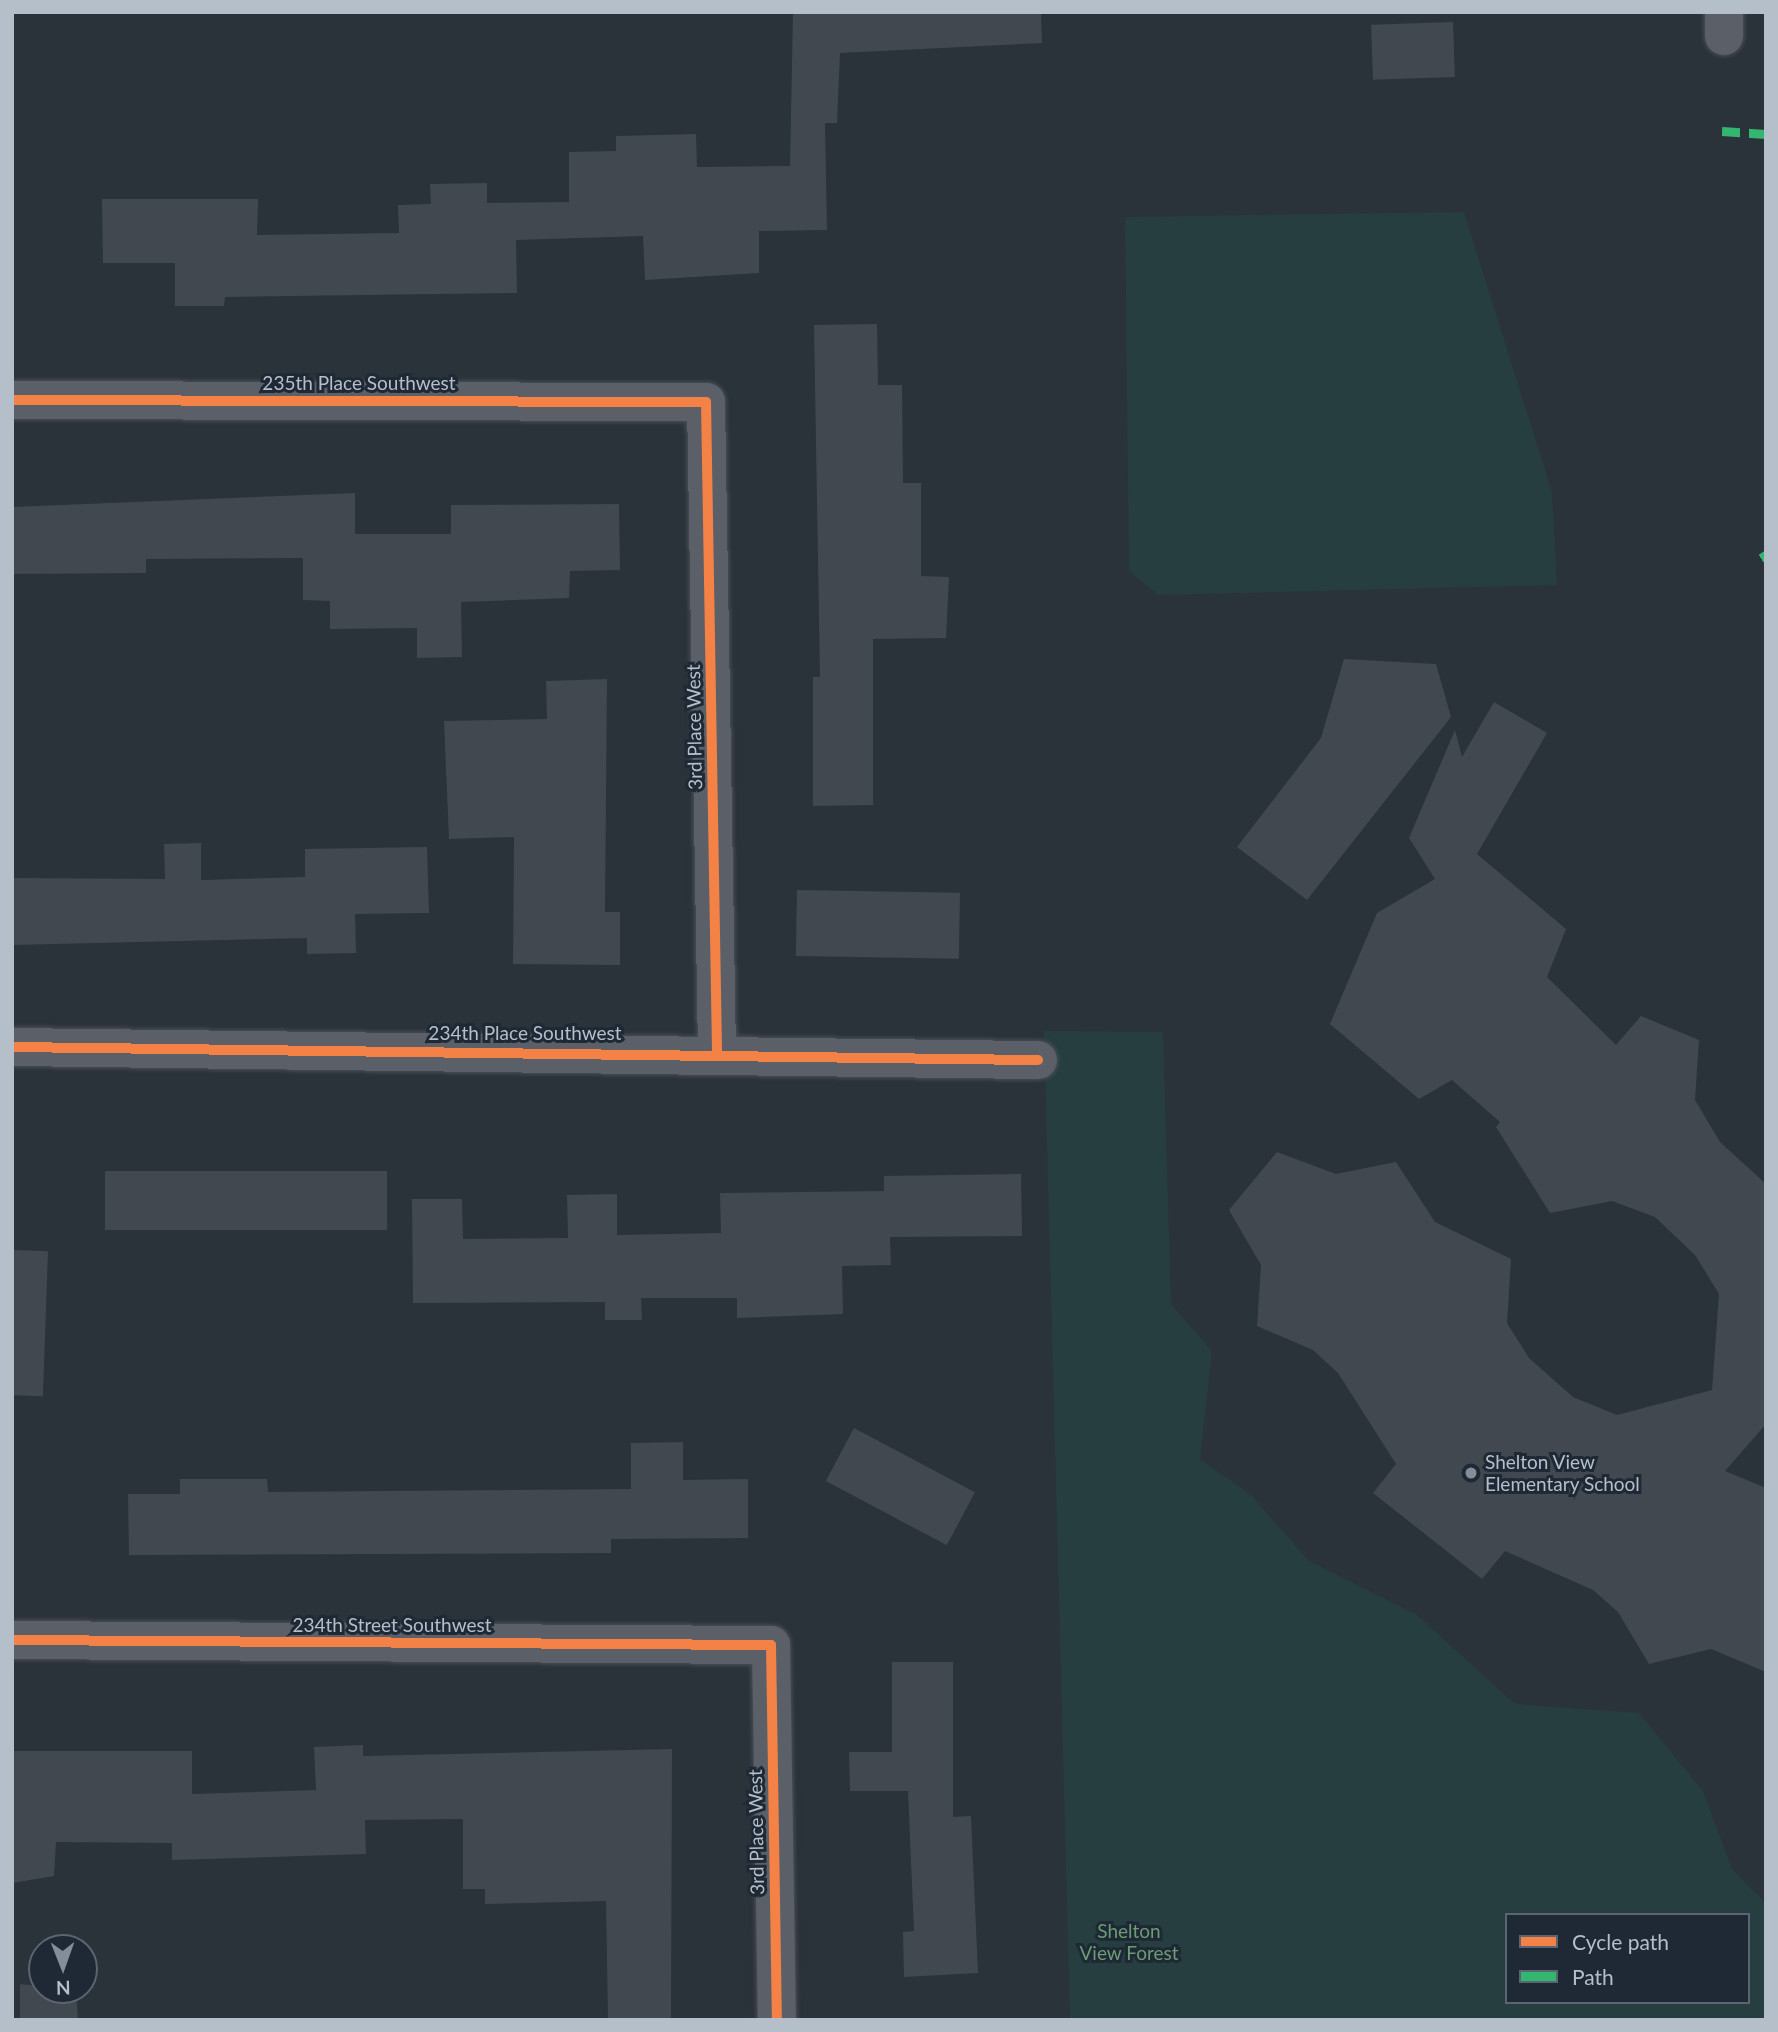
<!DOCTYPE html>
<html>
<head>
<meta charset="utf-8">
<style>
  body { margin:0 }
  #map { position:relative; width:1778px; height:2032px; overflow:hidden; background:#2a323a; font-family:Lato,sans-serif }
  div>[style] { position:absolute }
  .green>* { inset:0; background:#273e40 }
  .building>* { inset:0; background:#42484f; transform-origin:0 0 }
  .roads { filter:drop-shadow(0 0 2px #494e54) drop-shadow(0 0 2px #494e54) }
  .minor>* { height:38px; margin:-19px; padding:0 19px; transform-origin:19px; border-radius:19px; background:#5b6068 }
  .quiet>* { height:9px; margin-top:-4.5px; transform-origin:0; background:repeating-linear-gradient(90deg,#33b770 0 18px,transparent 0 27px) }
  .cycleway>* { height:10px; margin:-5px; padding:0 5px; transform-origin:5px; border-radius:5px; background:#f48246 }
  .dots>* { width:19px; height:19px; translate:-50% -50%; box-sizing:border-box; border:4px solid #1e2935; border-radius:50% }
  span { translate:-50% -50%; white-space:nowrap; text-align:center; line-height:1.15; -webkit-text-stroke:6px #1e2935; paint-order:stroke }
  .street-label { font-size:19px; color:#b5bfca }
  .poi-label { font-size:19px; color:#b5bfca }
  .left { translate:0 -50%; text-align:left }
  .park-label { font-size:19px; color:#6c9c73 }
  .frame { position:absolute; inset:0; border:14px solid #b5bfca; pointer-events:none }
  .legend { position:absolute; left:1505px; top:1913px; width:245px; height:91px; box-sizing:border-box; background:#1e2935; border:2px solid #5a6571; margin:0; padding:9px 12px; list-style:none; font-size:21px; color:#b5bfca }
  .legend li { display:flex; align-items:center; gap:14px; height:35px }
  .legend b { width:35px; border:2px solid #5a6571 }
  .north { position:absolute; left:28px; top:1934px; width:70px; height:70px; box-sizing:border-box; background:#1e2935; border:2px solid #5a6571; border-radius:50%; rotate:179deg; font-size:19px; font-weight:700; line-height:28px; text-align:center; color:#b5bfca }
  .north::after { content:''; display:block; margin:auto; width:24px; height:32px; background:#848e98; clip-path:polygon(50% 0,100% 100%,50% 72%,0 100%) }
</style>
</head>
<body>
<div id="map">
  <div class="green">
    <i style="clip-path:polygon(1464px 212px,1552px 492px,1557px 585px,1158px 595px,1129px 571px,1125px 217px)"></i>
    <i style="clip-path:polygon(evenodd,1044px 1031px,1163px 1032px,1171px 1304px,1212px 1351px,1200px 1459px,1251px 1495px,1309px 1561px,1417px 1615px,1515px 1704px,1639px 1713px,1703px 1791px,1732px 1869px,1766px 1904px,1766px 2020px,1070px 2020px,1044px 1031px,1507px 1915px,1748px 1915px,1748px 2002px,1507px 2002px,1507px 1915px)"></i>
  </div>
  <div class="building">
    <i style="clip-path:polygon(793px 12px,1041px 12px,1042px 43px,840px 53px,837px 123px,825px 123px,827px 230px,759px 231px,759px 273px,645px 280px,643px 236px,516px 240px,517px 293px,225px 297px,224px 306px,175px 306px,175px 263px,103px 263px,102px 199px,258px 199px,257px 235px,399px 233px,398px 205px,431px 204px,430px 184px,487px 183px,487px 203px,569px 202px,569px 152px,616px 151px,616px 136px,696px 134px,697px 167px,790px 166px)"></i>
    <i style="left:1453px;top:22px;width:55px;height:82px;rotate:88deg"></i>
    <i style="clip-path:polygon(877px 324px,878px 385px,902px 385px,903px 483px,921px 483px,921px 576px,949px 577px,946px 638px,873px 639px,873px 805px,813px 806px,813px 677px,820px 677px,814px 325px)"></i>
    <i style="clip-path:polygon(355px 493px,355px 534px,451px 534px,451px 505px,619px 504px,620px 570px,570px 571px,569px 598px,461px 602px,462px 657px,417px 658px,417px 628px,330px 629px,330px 601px,303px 600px,303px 558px,146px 559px,146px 573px,12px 574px,12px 507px)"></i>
    <i style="clip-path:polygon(1344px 659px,1436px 664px,1451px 717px,1307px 900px,1237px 847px,1321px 738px)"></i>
    <i style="clip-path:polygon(607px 679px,605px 912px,620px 912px,620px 965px,513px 964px,514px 837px,449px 839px,444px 721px,547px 719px,546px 681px)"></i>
    <i style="clip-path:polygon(1494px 702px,1547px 733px,1477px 854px,1566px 929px,1547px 977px,1616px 1045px,1641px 1016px,1699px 1040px,1695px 1100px,1720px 1142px,1766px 1184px,1766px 1424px,1725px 1471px,1766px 1488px,1766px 1672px,1711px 1649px,1649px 1664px,1618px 1612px,1593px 1590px,1505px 1551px,1482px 1579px,1373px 1493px,1396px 1464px,1338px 1373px,1313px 1350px,1257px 1326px,1261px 1265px,1229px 1210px,1277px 1152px,1336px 1174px,1396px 1162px,1435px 1222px,1511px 1259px,1507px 1323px,1529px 1358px,1573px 1397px,1617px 1415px,1712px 1390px,1719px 1294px,1695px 1255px,1655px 1217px,1612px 1201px,1550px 1213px,1496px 1127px,1500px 1122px,1452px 1080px,1419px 1099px,1330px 1024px,1377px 913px,1435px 879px,1409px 838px,1455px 730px,1462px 757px)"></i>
    <i style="clip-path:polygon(201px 843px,201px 880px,305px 877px,305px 849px,427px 847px,429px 913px,355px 914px,356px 953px,307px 954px,307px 938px,12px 945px,12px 878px,165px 879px,164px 844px)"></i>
    <i style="left:797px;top:890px;width:163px;height:66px;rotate:1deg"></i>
    <i style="left:105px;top:1171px;width:282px;height:59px"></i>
    <i style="clip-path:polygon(1021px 1174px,1022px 1236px,890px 1237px,891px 1265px,842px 1266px,843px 1314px,737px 1318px,737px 1298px,641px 1298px,642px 1320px,605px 1320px,605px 1302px,413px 1303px,412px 1199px,462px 1199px,463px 1239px,568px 1238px,567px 1195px,617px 1194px,617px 1235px,721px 1233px,720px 1193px,884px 1191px,884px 1176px)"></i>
    <i style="left:12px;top:1250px;width:36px;height:145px;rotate:2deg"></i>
    <i style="left:854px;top:1428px;width:137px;height:60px;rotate:28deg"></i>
    <i style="clip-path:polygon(683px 1442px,683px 1480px,748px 1479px,748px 1538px,611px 1539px,611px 1553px,129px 1555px,128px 1494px,180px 1494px,180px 1479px,267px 1479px,268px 1492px,631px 1489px,631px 1443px)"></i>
    <i style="clip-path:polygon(892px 1662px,953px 1662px,953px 1817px,971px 1816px,978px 1973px,904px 1977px,903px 1932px,914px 1931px,908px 1791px,850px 1791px,849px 1752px,892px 1752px)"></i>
    <i style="clip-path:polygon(363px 1745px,363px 1756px,672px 1749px,671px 2020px,608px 2020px,606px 1901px,485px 1904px,485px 1889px,463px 1889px,463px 1819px,365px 1820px,366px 1854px,172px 1860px,172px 1843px,56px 1842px,54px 1876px,12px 1883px,12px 1751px,192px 1751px,192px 1794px,316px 1790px,314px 1747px)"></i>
    <i style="clip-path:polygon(20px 1984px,76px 1990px,78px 2020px,20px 2020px)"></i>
  </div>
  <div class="roads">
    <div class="minor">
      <i style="left:1724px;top:12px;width:24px;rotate:90deg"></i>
      <i style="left:12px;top:400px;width:694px;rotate:0.17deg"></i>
      <i style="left:706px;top:402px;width:650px;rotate:89.03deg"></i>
      <i style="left:12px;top:1047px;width:1026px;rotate:0.73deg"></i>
      <i style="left:12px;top:1640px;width:759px;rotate:0.38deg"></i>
      <i style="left:771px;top:1645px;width:375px;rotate:89.1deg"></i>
    </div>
  </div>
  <div class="quiet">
    <i style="left:1722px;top:131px;width:44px;rotate:3.9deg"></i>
    <i style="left:1761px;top:558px;width:6px;rotate:-31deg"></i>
  </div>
  <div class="cycleway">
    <i style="left:12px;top:400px;width:694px;rotate:0.17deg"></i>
    <i style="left:706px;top:402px;width:650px;rotate:89.03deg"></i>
    <i style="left:12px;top:1047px;width:1026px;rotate:0.73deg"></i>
    <i style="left:12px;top:1640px;width:759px;rotate:0.38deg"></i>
    <i style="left:771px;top:1645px;width:375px;rotate:89.1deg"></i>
  </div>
  <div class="dots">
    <i style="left:1471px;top:1473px;background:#848e98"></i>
  </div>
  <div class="street-label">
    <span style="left:359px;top:383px">235th Place Southwest</span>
    <span style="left:694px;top:727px;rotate:-91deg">3rd Place West</span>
    <span style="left:525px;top:1033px">234th Place Southwest</span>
    <span style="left:392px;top:1625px">234th Street Southwest</span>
    <span style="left:756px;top:1832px;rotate:-91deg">3rd Place West</span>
  </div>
  <div class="poi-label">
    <span class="left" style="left:1485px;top:1473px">Shelton View<br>Elementary School</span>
  </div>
  <div class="park-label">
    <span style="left:1129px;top:1942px">Shelton<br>View Forest</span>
  </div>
  <div class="frame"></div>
  <ul class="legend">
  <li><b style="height:9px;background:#f48246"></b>Cycle path</li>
  <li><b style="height:9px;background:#33b770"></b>Path</li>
  </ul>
  <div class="north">N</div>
</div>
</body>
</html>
